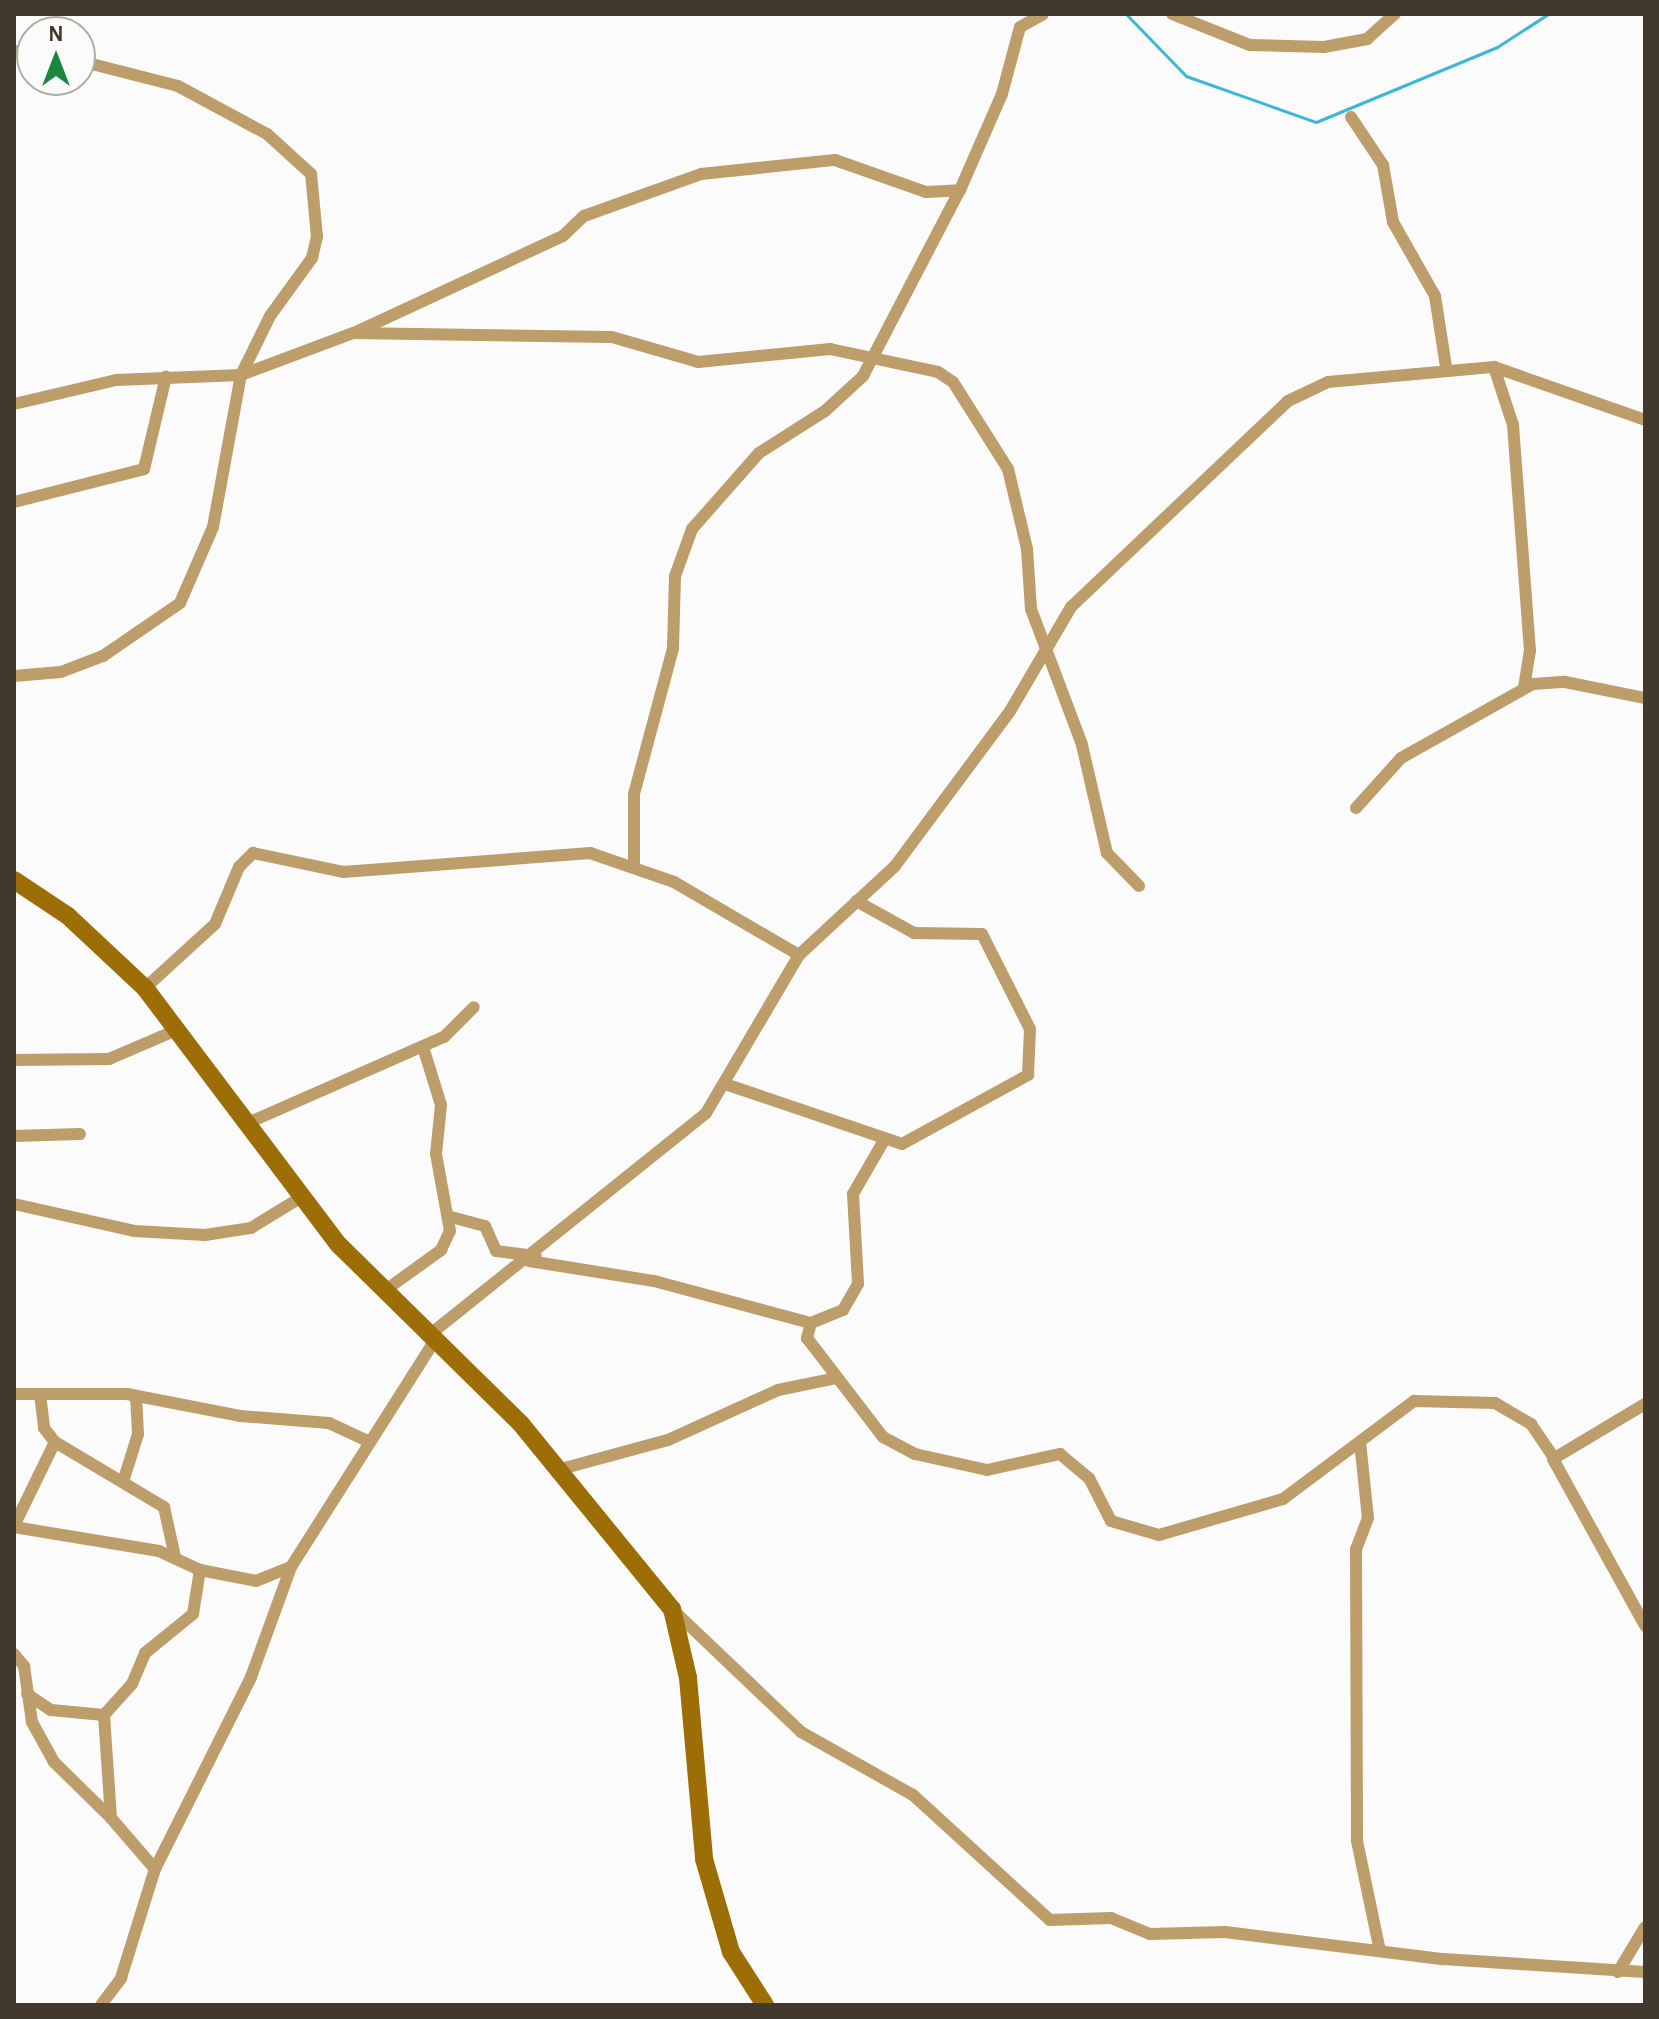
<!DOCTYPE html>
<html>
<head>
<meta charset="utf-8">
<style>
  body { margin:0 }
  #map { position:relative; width:1659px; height:2019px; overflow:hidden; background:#fbfbfb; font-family:"Alegreya Sans",sans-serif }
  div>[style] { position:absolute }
  .stream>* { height:3px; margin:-1.5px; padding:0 1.5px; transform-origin:1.5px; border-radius:1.5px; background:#3cb8d4 }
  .street>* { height:12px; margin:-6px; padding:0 6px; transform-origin:6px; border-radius:6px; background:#bd9d6a }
  .secondary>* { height:18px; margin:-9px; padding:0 9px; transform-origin:9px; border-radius:9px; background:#9d6e06 }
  span { translate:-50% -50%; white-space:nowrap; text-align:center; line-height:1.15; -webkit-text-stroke:8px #fbfbfb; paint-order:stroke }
  .frame { position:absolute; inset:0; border:16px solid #43382c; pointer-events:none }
  .north { position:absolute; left:16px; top:16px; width:80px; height:80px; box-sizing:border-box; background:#fbfbfb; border:2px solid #b1ada8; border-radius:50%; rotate:0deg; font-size:22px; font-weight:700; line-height:32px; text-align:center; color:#43382c }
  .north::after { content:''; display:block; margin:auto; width:28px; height:36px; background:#1a853c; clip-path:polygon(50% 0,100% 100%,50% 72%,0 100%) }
</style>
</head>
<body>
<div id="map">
  <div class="stream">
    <i style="left:1126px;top:14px;width:86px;rotate:45.9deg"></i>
    <i style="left:1186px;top:76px;width:138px;rotate:19.5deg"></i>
    <i style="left:1316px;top:122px;width:196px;rotate:-22.5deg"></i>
    <i style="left:1497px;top:47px;width:61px;rotate:-32.9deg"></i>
  </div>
  <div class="street">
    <i style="left:1172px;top:14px;width:84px;rotate:21.7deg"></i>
    <i style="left:1250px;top:45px;width:74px;rotate:1.5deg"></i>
    <i style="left:1324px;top:47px;width:44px;rotate:-10.5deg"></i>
    <i style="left:1367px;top:39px;width:38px;rotate:-42deg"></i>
    <i style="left:14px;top:51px;width:18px;rotate:3deg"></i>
    <i style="left:1351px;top:117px;width:58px;rotate:56.3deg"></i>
    <i style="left:1383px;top:165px;width:58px;rotate:80deg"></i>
    <i style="left:1393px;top:222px;width:85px;rotate:60.4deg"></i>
    <i style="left:1435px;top:296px;width:72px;rotate:81.2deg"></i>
    <i style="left:356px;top:332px;width:228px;rotate:-24.9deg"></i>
    <i style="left:563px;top:236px;width:29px;rotate:-44deg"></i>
    <i style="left:584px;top:216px;width:124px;rotate:-19.7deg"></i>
    <i style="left:701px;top:174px;width:135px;rotate:-6deg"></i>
    <i style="left:835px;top:160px;width:96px;rotate:19.4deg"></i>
    <i style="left:926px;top:192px;width:34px;rotate:-3deg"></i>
    <i style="left:960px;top:190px;width:105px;rotate:-66.4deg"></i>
    <i style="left:1002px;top:94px;width:69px;rotate:-75deg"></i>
    <i style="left:1020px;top:27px;width:26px;rotate:-29deg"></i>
    <i style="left:1494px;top:367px;width:61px;rotate:71.9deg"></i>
    <i style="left:1513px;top:425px;width:226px;rotate:85.7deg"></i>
    <i style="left:1530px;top:650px;width:38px;rotate:99deg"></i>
    <i style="left:14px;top:404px;width:105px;rotate:-13.2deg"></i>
    <i style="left:116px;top:380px;width:125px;rotate:-2.3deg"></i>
    <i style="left:241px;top:375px;width:120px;rotate:-20.6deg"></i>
    <i style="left:353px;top:333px;width:259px;rotate:0.9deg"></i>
    <i style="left:612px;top:337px;width:90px;rotate:16.2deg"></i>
    <i style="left:698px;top:362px;width:133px;rotate:-5.6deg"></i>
    <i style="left:830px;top:349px;width:110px;rotate:12deg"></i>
    <i style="left:938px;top:372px;width:18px;rotate:34deg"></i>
    <i style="left:953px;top:382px;width:103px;rotate:57.7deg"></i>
    <i style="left:1008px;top:469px;width:82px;rotate:76.6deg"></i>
    <i style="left:1027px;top:549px;width:60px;rotate:86.2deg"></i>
    <i style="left:1031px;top:609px;width:145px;rotate:69.4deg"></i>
    <i style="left:1082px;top:745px;width:111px;rotate:77deg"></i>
    <i style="left:1107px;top:853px;width:46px;rotate:45.9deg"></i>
    <i style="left:14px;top:502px;width:134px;rotate:-14.2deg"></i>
    <i style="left:144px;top:469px;width:95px;rotate:-76.6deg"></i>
    <i style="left:14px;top:676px;width:47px;rotate:-4.9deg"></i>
    <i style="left:61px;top:672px;width:45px;rotate:-20.9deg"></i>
    <i style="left:103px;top:656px;width:93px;rotate:-34.5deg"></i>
    <i style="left:180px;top:603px;width:83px;rotate:-66.5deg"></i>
    <i style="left:213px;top:527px;width:155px;rotate:-79.6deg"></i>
    <i style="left:241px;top:375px;width:66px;rotate:-63.8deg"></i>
    <i style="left:270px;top:316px;width:72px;rotate:-54.1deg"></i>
    <i style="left:312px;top:258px;width:22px;rotate:-77deg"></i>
    <i style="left:317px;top:237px;width:63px;rotate:-95.4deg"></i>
    <i style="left:311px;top:174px;width:59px;rotate:-137.7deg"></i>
    <i style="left:267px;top:134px;width:101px;rotate:-151.7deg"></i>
    <i style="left:178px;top:86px;width:101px;rotate:-165.7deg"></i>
    <i style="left:1356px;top:808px;width:67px;rotate:-48deg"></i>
    <i style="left:1401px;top:758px;width:151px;rotate:-29.3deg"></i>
    <i style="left:1533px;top:684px;width:32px;rotate:-4deg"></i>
    <i style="left:1565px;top:682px;width:82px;rotate:11.3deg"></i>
    <i style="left:634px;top:866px;width:72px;rotate:-90deg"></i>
    <i style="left:634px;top:794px;width:151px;rotate:-75deg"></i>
    <i style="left:673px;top:648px;width:72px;rotate:-88.4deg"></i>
    <i style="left:675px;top:576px;width:50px;rotate:-70.1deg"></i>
    <i style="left:692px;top:529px;width:101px;rotate:-48.6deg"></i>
    <i style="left:759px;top:453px;width:78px;rotate:-32.5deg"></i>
    <i style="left:825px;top:411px;width:52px;rotate:-42.6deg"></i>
    <i style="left:863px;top:376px;width:210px;rotate:-62.5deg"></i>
    <i style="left:145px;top:988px;width:95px;rotate:-42.4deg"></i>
    <i style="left:215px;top:924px;width:62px;rotate:-67.2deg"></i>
    <i style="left:239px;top:867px;width:20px;rotate:-45deg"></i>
    <i style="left:253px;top:853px;width:92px;rotate:11.9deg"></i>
    <i style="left:343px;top:872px;width:248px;rotate:-4.4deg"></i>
    <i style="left:590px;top:853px;width:89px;rotate:19deg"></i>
    <i style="left:674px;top:882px;width:145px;rotate:30.3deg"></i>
    <i style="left:14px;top:1060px;width:95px;rotate:-0.6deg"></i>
    <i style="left:109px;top:1059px;width:76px;rotate:-23.2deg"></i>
    <i style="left:728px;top:1085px;width:184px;rotate:18.7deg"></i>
    <i style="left:902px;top:1144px;width:144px;rotate:-28.7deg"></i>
    <i style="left:1028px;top:1075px;width:46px;rotate:-87.5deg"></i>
    <i style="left:1030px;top:1029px;width:106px;rotate:-116.8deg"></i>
    <i style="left:982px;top:934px;width:68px;rotate:-179.2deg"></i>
    <i style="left:914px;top:933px;width:66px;rotate:-151.1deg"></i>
    <i style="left:250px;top:1122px;width:212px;rotate:-23.7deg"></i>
    <i style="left:444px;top:1037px;width:42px;rotate:-45deg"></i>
    <i style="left:14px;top:1136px;width:66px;rotate:-1.7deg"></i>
    <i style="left:883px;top:1142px;width:60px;rotate:120deg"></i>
    <i style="left:853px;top:1194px;width:90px;rotate:86.8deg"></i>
    <i style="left:858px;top:1284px;width:30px;rotate:120deg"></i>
    <i style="left:843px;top:1310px;width:35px;rotate:158deg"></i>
    <i style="left:811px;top:1323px;width:16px;rotate:105deg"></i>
    <i style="left:807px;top:1338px;width:125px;rotate:52.5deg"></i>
    <i style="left:883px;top:1437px;width:36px;rotate:28deg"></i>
    <i style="left:915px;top:1454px;width:74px;rotate:12.5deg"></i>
    <i style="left:987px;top:1470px;width:75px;rotate:-12.4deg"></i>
    <i style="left:1060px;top:1454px;width:38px;rotate:40deg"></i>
    <i style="left:1089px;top:1478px;width:48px;rotate:62.9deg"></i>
    <i style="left:1111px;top:1521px;width:50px;rotate:16.3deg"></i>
    <i style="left:1159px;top:1535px;width:129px;rotate:-16.2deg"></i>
    <i style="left:1283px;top:1499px;width:164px;rotate:-36.8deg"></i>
    <i style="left:1414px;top:1401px;width:81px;rotate:1.4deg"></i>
    <i style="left:1495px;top:1403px;width:42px;rotate:30.3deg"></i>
    <i style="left:1531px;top:1424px;width:41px;rotate:55.9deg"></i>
    <i style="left:14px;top:1204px;width:124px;rotate:12.6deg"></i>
    <i style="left:135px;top:1231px;width:70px;rotate:3.3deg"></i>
    <i style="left:205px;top:1235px;width:47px;rotate:-8.7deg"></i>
    <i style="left:251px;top:1228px;width:61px;rotate:-31.6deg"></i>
    <i style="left:451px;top:1217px;width:35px;rotate:15deg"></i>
    <i style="left:485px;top:1226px;width:27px;rotate:66deg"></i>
    <i style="left:496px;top:1251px;width:40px;rotate:7.1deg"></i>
    <i style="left:529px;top:1261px;width:127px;rotate:9.1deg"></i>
    <i style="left:654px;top:1281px;width:163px;rotate:15deg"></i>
    <i style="left:383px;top:1292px;width:72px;rotate:-35.9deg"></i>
    <i style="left:441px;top:1250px;width:21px;rotate:-65deg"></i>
    <i style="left:450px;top:1231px;width:78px;rotate:-100.3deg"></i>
    <i style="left:436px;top:1154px;width:49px;rotate:-84.2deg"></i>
    <i style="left:441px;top:1105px;width:61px;rotate:-107.2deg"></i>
    <i style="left:428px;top:1336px;width:356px;rotate:-38.7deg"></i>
    <i style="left:706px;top:1113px;width:183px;rotate:-59.5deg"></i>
    <i style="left:799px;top:955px;width:131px;rotate:-42.8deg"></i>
    <i style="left:895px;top:866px;width:193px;rotate:-53.4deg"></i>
    <i style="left:1010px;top:711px;width:121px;rotate:-59.6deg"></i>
    <i style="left:1071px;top:607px;width:299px;rotate:-43.5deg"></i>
    <i style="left:1288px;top:401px;width:44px;rotate:-25.4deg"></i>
    <i style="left:1328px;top:382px;width:167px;rotate:-5.2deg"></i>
    <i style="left:1494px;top:367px;width:160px;rotate:19.3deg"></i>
    <i style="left:14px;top:1394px;width:113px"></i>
    <i style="left:127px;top:1394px;width:115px;rotate:11deg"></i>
    <i style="left:240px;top:1416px;width:89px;rotate:4.5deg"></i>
    <i style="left:329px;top:1423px;width:45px;rotate:24.9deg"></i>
    <i style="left:40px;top:1394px;width:34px;rotate:83deg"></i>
    <i style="left:44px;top:1428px;width:18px;rotate:52deg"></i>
    <i style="left:55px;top:1442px;width:127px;rotate:30.8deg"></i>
    <i style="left:164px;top:1507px;width:51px;rotate:77.6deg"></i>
    <i style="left:1645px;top:1404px;width:107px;rotate:149.1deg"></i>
    <i style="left:1553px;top:1459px;width:191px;rotate:61.1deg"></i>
    <i style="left:1360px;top:1442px;width:76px;rotate:84deg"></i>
    <i style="left:1368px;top:1518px;width:33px;rotate:111deg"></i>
    <i style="left:1356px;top:1549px;width:292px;rotate:89.8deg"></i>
    <i style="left:1357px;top:1841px;width:112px;rotate:78.2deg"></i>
    <i style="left:561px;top:1469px;width:111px;rotate:-15.2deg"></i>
    <i style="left:668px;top:1440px;width:121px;rotate:-24.4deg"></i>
    <i style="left:778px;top:1390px;width:59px;rotate:-11.7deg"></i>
    <i style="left:123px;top:1482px;width:50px;rotate:-72.6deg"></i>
    <i style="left:138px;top:1434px;width:38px;rotate:-93deg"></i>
    <i style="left:14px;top:1526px;width:93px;rotate:-64deg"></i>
    <i style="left:14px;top:1527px;width:147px;rotate:9.4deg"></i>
    <i style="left:159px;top:1551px;width:45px;rotate:24.9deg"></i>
    <i style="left:672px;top:1609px;width:178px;rotate:43.6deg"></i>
    <i style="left:801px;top:1732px;width:129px;rotate:29.4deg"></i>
    <i style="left:913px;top:1795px;width:185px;rotate:42.4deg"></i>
    <i style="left:1050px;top:1920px;width:61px;rotate:-1.9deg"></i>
    <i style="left:1111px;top:1918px;width:42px;rotate:22.3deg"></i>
    <i style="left:1150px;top:1934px;width:75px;rotate:-1.5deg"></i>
    <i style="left:1225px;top:1932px;width:220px;rotate:7.1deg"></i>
    <i style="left:1443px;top:1959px;width:202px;rotate:3.7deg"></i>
    <i style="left:14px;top:1654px;width:16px;rotate:50deg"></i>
    <i style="left:24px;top:1666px;width:57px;rotate:81.9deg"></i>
    <i style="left:32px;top:1722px;width:46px;rotate:61.2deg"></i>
    <i style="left:54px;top:1762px;width:80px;rotate:44.5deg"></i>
    <i style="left:27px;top:1694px;width:29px;rotate:34deg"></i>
    <i style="left:51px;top:1710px;width:53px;rotate:5.4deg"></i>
    <i style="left:155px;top:1869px;width:67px;rotate:-130.8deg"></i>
    <i style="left:111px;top:1818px;width:103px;rotate:-93.9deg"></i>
    <i style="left:104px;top:1715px;width:42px;rotate:-47.9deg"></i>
    <i style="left:132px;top:1684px;width:34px;rotate:-67deg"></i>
    <i style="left:145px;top:1653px;width:62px;rotate:-39.1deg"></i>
    <i style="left:193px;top:1614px;width:45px;rotate:-81deg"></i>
    <i style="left:200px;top:1570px;width:57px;rotate:11.1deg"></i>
    <i style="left:256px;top:1581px;width:38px;rotate:-22deg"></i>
    <i style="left:1618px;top:1972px;width:52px;rotate:-59deg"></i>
    <i style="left:101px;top:2005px;width:34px;rotate:-53deg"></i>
    <i style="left:121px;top:1978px;width:114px;rotate:-72.7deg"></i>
    <i style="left:155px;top:1869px;width:215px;rotate:-63.4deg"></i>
    <i style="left:251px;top:1677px;width:117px;rotate:-70deg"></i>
    <i style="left:291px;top:1567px;width:267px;rotate:-57.6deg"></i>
  </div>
  <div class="secondary">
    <i style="left:14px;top:880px;width:65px;rotate:33.7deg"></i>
    <i style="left:68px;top:916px;width:105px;rotate:43.1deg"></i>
    <i style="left:145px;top:988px;width:322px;rotate:53deg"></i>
    <i style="left:339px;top:1245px;width:255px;rotate:44.5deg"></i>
    <i style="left:521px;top:1424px;width:239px;rotate:50.8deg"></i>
    <i style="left:672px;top:1609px;width:71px;rotate:76.9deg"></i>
    <i style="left:688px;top:1678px;width:182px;rotate:84.9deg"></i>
    <i style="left:704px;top:1859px;width:97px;rotate:73.8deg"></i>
    <i style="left:731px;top:1952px;width:63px;rotate:57.3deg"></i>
  </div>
  <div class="frame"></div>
  <div class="north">N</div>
</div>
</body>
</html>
